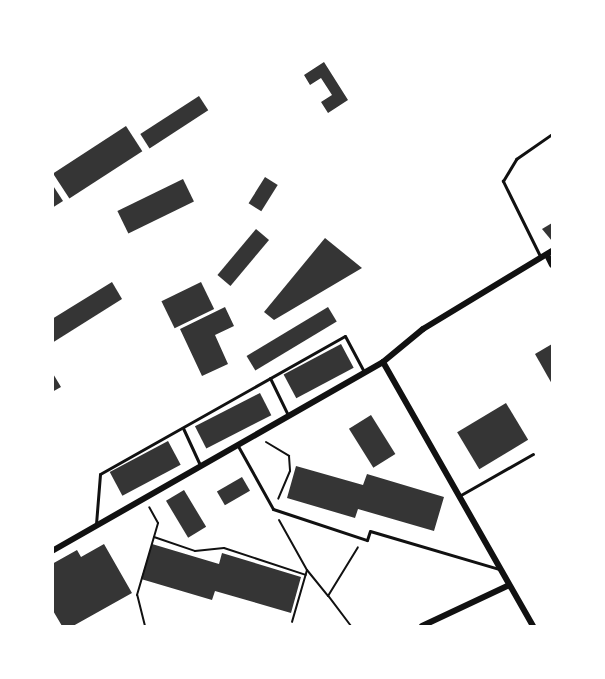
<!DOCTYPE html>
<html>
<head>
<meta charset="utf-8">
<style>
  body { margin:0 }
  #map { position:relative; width:605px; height:679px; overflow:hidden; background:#fff; font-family:Arial,sans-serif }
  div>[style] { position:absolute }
  .building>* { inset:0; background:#353535; transform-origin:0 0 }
  .path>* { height:2px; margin:-1px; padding:0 1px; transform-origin:1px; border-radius:1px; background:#111 }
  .service>* { height:3px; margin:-1.5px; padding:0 1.5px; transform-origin:1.5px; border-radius:1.5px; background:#111 }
  .minor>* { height:6px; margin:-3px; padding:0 3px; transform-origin:3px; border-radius:3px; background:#111 }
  span { translate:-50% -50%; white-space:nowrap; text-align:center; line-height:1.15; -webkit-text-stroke:5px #fff; paint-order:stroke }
  .frame { position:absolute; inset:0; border:54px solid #fff; pointer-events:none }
</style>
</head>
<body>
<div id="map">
  <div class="building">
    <i style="clip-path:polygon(324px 62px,348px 100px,328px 113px,321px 102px,332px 95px,321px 78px,310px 85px,304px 75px)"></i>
    <i style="left:199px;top:96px;width:17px;height:70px;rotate:57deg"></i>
    <i style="left:126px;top:126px;width:30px;height:87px;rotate:57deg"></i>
    <i style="left:265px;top:177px;width:15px;height:31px;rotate:32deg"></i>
    <i style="left:183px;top:179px;width:25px;height:73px;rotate:64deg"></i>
    <i style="clip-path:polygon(52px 184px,63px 201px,52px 208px)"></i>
    <i style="clip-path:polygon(552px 223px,552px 241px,542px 229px)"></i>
    <i style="left:256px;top:229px;width:17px;height:60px;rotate:40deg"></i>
    <i style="clip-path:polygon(325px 238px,362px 268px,274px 320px,264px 312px)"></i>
    <i style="clip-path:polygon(112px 282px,122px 299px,52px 343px,52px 319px)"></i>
    <i style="left:201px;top:282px;width:30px;height:44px;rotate:64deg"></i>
    <i style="clip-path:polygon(225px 307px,234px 326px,215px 335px,228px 364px,202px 376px,180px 329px)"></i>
    <i style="left:328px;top:307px;width:17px;height:95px;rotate:59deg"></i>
    <i style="left:341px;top:344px;width:27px;height:65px;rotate:62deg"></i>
    <i style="clip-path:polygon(552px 344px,552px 384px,535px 354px)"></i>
    <i style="clip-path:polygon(52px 372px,61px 387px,52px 392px)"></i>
    <i style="left:260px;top:393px;width:25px;height:73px;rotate:63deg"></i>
    <i style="left:506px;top:403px;width:43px;height:57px;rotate:59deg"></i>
    <i style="left:371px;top:415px;width:46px;height:26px;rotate:58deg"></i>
    <i style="left:168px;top:441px;width:27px;height:66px;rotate:62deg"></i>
    <i style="clip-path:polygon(296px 466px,363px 485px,367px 474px,444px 497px,434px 531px,358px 509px,355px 518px,287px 498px)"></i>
    <i style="left:242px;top:477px;width:16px;height:29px;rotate:60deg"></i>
    <i style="left:184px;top:490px;width:43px;height:21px;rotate:59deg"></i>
    <i style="clip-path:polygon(104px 544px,132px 593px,73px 626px,62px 626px,52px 609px,52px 564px,77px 550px,81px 557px)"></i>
    <i style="clip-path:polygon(152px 544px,219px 564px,222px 553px,301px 577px,291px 613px,215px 591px,212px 600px,141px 579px)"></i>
  </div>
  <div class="path">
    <i style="left:266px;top:442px;width:27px;rotate:31deg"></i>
    <i style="left:289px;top:456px;width:15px;rotate:86deg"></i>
    <i style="left:290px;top:471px;width:30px;rotate:113deg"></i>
    <i style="left:279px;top:520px;width:57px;rotate:60.8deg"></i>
    <i style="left:307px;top:570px;width:54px;rotate:106.1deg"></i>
    <i style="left:154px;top:537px;width:43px;rotate:18.9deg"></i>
    <i style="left:195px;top:551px;width:29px;rotate:-6deg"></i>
    <i style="left:224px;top:548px;width:86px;rotate:18.2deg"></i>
    <i style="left:307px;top:570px;width:33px;rotate:51deg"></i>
    <i style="left:145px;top:626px;width:32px;rotate:-104deg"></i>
    <i style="left:137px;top:595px;width:75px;rotate:-73.7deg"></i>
    <i style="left:158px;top:523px;width:18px;rotate:-119deg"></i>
    <i style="left:351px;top:626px;width:38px;rotate:-127deg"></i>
    <i style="left:328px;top:596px;width:57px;rotate:-58.5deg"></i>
  </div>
  <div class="service">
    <i style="left:540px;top:256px;width:84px;rotate:-116.3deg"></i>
    <i style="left:503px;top:181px;width:26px;rotate:-59deg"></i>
    <i style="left:516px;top:159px;width:44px;rotate:-34.8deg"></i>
    <i style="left:270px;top:378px;width:41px;rotate:64.1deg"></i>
    <i style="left:183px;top:428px;width:41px;rotate:65.3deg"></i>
    <i style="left:238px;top:446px;width:72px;rotate:60.9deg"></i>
    <i style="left:273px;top:509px;width:99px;rotate:18.3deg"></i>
    <i style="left:367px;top:540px;width:9px;rotate:-72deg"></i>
    <i style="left:370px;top:531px;width:134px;rotate:16.4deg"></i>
    <i style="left:459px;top:496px;width:85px;rotate:-29.6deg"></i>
    <i style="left:96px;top:524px;width:50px;rotate:-85.4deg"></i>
    <i style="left:100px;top:474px;width:281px;rotate:-29.4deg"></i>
    <i style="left:345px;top:336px;width:40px;rotate:62deg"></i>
  </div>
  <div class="minor">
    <i style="left:547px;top:255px;width:11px;rotate:63deg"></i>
    <i style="left:383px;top:362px;width:304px;rotate:60.4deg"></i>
    <i style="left:52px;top:551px;width:381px;rotate:-29.7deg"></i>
    <i style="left:383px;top:362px;width:52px;rotate:-39.5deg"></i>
    <i style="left:423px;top:329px;width:151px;rotate:-31.2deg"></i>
    <i style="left:422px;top:626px;width:96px;rotate:-25.2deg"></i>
  </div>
  <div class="frame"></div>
</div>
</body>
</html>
